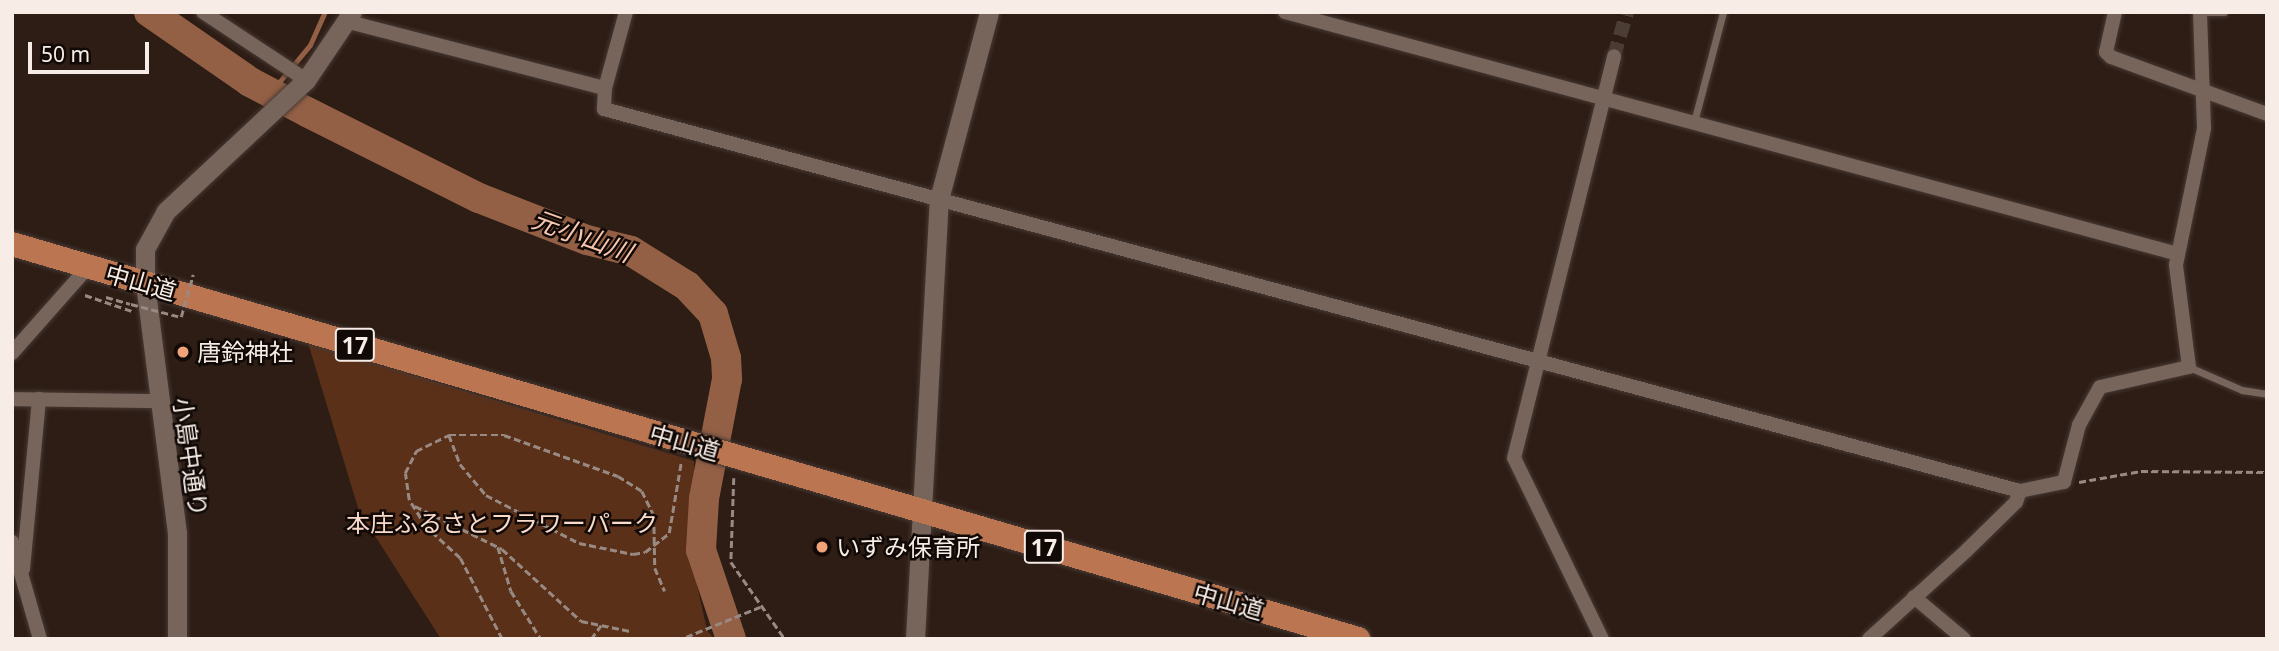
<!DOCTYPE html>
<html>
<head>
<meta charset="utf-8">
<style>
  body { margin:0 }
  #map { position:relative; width:2279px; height:651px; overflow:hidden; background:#2d1d15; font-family:"Noto Sans","Noto Sans JP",sans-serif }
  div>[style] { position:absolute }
  .green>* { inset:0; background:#5a3019 }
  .stream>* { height:5px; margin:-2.5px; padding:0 2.5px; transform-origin:2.5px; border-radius:2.5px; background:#936045 }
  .river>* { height:30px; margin:-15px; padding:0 15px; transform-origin:15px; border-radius:15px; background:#936045 }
  .street-tunnel>* { height:14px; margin-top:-7px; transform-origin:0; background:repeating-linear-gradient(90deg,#4b3c34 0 14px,transparent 0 21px) }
  .path>* { height:2.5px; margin-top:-1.25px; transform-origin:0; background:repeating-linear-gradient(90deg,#988a83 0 7px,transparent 0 10.5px) }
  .roads { filter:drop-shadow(0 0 2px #473934) drop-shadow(0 0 2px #473934) }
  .lane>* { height:7px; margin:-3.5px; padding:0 3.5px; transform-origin:3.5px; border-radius:3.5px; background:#77645a }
  .street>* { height:14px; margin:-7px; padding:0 7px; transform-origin:7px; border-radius:7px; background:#77645a }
  .secondary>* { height:19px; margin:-9.5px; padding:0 9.5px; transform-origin:9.5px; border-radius:9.5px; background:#77645a }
  .highway>* { height:24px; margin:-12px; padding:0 12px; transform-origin:12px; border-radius:12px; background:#bb7651 }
  .path-bridge>* { height:2.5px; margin-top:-1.25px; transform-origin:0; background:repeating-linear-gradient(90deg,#988a83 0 7px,transparent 0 10.5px) }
  .dots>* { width:19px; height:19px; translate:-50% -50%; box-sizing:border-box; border:4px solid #100906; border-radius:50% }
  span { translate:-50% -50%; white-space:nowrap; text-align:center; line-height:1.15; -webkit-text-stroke:5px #100906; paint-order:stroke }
  .shield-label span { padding:2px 5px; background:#100906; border:2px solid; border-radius:5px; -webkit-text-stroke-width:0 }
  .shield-label { font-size:23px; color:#f7ece6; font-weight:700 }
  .street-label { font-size:24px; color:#f7ece6 }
  .poi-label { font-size:24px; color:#f7ece6 }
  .left { translate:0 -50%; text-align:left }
  .park-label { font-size:24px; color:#fbdaca }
  .water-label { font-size:26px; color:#f7c7ae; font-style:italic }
  .frame { position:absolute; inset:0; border:14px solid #f7ece6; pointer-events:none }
  .scale { position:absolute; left:28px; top:42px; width:121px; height:32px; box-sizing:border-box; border:4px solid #f7ece6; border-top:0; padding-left:9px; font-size:21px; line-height:24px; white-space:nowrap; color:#f7ece6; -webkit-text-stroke:5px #100906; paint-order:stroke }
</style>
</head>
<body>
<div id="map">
  <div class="green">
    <i style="clip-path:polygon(308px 343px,694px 461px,694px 571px,707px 630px,714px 639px,441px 639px,359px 511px)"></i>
  </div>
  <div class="stream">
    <i style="left:270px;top:93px;width:62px;rotate:-50.2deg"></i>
    <i style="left:310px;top:45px;width:36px;rotate:-66deg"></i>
  </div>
  <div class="river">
    <i style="left:149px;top:12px;width:123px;rotate:34.7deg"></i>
    <i style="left:250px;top:82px;width:64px;rotate:27.8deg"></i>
    <i style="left:307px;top:112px;width:192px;rotate:26.6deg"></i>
    <i style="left:479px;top:198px;width:116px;rotate:21.3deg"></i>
    <i style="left:587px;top:240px;width:45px;rotate:14deg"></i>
    <i style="left:631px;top:251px;width:66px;rotate:32deg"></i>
    <i style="left:687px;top:286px;width:38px;rotate:47deg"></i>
    <i style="left:713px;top:314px;width:46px;rotate:73.5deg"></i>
    <i style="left:726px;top:358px;width:21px;rotate:87deg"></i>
    <i style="left:727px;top:379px;width:122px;rotate:100.9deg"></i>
    <i style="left:704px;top:499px;width:51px;rotate:93.4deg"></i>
    <i style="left:701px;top:550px;width:94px;rotate:71.4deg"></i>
  </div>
  <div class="street-tunnel">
    <i style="left:1614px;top:56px;width:46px;rotate:-73.5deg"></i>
  </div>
  <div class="path">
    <i style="left:85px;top:295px;width:50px;rotate:18.8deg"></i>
    <i style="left:106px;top:297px;width:25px;rotate:16deg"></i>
    <i style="left:187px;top:402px;width:105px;rotate:86.7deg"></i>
    <i style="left:449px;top:435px;width:31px;rotate:69deg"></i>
    <i style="left:460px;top:464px;width:40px;rotate:50deg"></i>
    <i style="left:486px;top:495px;width:105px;rotate:27.3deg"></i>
    <i style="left:579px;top:543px;width:55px;rotate:11.5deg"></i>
    <i style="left:633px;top:554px;width:12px;rotate:-9deg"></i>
    <i style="left:645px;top:552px;width:31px;rotate:-38deg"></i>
    <i style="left:669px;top:533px;width:71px;rotate:-80.3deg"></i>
    <i style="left:734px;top:478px;width:84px;rotate:92deg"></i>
    <i style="left:731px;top:562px;width:94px;rotate:55deg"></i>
    <i style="left:2079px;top:482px;width:63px;rotate:-10.1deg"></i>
    <i style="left:2141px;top:471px;width:126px;rotate:0.5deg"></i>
    <i style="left:415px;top:506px;width:97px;rotate:26.3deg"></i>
    <i style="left:502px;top:549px;width:107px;rotate:42.3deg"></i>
    <i style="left:581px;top:621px;width:50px;rotate:11.5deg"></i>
    <i style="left:498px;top:547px;width:46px;rotate:73.5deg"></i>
    <i style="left:511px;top:591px;width:57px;rotate:58deg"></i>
    <i style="left:686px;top:637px;width:80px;rotate:-22.1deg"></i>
    <i style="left:502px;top:639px;width:91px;rotate:-117.4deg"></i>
    <i style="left:460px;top:558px;width:46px;rotate:-137.6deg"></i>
    <i style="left:426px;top:527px;width:32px;rotate:-122deg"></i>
    <i style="left:409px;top:500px;width:27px;rotate:-98deg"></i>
    <i style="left:405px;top:473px;width:25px;rotate:-63deg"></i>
    <i style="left:416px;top:451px;width:37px;rotate:-26deg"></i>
    <i style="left:449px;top:435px;width:55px"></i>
    <i style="left:504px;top:435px;width:121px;rotate:19.8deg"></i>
    <i style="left:618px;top:476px;width:28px;rotate:32deg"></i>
    <i style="left:642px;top:491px;width:28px;rotate:64deg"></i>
    <i style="left:654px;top:516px;width:52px;rotate:88.9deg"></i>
    <i style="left:655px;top:568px;width:25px;rotate:67deg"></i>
    <i style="left:591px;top:639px;width:17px;rotate:-54deg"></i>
  </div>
  <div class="roads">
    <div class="lane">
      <i style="left:2200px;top:12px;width:24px"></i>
      <i style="left:1694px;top:122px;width:114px;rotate:-75.2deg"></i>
      <i style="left:2189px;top:367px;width:58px;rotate:23.5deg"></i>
      <i style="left:2242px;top:390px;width:25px;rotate:9deg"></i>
    </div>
    <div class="street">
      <i style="left:203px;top:12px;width:123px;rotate:33.4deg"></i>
      <i style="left:626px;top:12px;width:79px;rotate:105.4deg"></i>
      <i style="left:605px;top:88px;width:21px;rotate:93deg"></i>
      <i style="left:604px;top:109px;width:1467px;rotate:15.1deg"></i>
      <i style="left:2020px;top:491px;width:45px;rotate:-11.6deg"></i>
      <i style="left:2064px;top:482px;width:59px;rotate:-75.3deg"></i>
      <i style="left:2079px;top:425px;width:43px;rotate:-61.1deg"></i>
      <i style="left:2100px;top:387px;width:91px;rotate:-12.7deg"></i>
      <i style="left:2189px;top:367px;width:103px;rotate:-97.3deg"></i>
      <i style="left:2176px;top:265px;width:140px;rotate:-78.4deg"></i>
      <i style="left:2204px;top:128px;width:116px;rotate:-92deg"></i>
      <i style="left:1285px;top:12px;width:925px;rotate:15.16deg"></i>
      <i style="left:2115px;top:12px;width:41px;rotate:102.7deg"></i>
      <i style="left:2106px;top:52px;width:7px;rotate:45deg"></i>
      <i style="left:2111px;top:57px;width:166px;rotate:20.1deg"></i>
      <i style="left:349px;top:22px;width:264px;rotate:14.5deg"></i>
      <i style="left:12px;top:353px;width:115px;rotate:-48.5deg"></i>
      <i style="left:12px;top:399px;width:146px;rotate:0.8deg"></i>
      <i style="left:12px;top:542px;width:101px;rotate:73.9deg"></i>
      <i style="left:23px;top:569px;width:171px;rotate:-84.6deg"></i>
      <i style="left:1914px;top:597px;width:65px;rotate:40deg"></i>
      <i style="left:1602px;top:639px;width:201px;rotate:-115.9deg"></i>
      <i style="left:1514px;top:458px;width:414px;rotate:-76deg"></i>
      <i style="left:1869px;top:639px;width:132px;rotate:-42.2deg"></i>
      <i style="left:1967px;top:550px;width:69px;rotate:-44.4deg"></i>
      <i style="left:2016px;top:502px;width:12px;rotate:-70deg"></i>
    </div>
    <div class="secondary">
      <i style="left:177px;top:639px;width:106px;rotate:-90deg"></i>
      <i style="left:177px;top:533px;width:253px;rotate:-97.3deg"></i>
      <i style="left:145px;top:282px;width:33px;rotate:-90deg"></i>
      <i style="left:145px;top:249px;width:43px;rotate:-61.1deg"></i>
      <i style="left:166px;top:211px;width:192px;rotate:-43.1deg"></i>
      <i style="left:306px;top:80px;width:82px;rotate:-55.9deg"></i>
      <i style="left:915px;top:639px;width:441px;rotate:-86.9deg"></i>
      <i style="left:939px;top:199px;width:194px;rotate:-75deg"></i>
    </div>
    <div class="highway">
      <i style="left:12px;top:244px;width:1403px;rotate:16.35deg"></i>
    </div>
  </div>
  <div class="path-bridge">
    <i style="left:131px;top:304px;width:52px;rotate:14.6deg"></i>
    <i style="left:181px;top:317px;width:44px;rotate:-74.1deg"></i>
  </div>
  <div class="dots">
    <i style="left:183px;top:352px;background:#f0a279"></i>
    <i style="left:822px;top:547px;background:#f0a279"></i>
  </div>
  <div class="shield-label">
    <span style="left:355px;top:345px">17</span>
    <span style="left:1044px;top:547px">17</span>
  </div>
  <div class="street-label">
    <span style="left:141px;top:282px;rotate:16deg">中山道</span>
    <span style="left:685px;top:442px;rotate:16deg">中山道</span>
    <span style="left:191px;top:457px;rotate:82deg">小島中通り</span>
    <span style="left:1229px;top:601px;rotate:16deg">中山道</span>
  </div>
  <div class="poi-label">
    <span class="left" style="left:197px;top:352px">唐鈴神社</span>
    <span class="left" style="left:836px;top:547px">いずみ保育所</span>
  </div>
  <div class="park-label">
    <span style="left:502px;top:523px">本庄ふるさとフラワーパーク</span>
  </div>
  <div class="water-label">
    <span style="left:582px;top:236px;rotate:20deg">元小山川</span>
  </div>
  <div class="frame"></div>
  <div class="scale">50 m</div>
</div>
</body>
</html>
